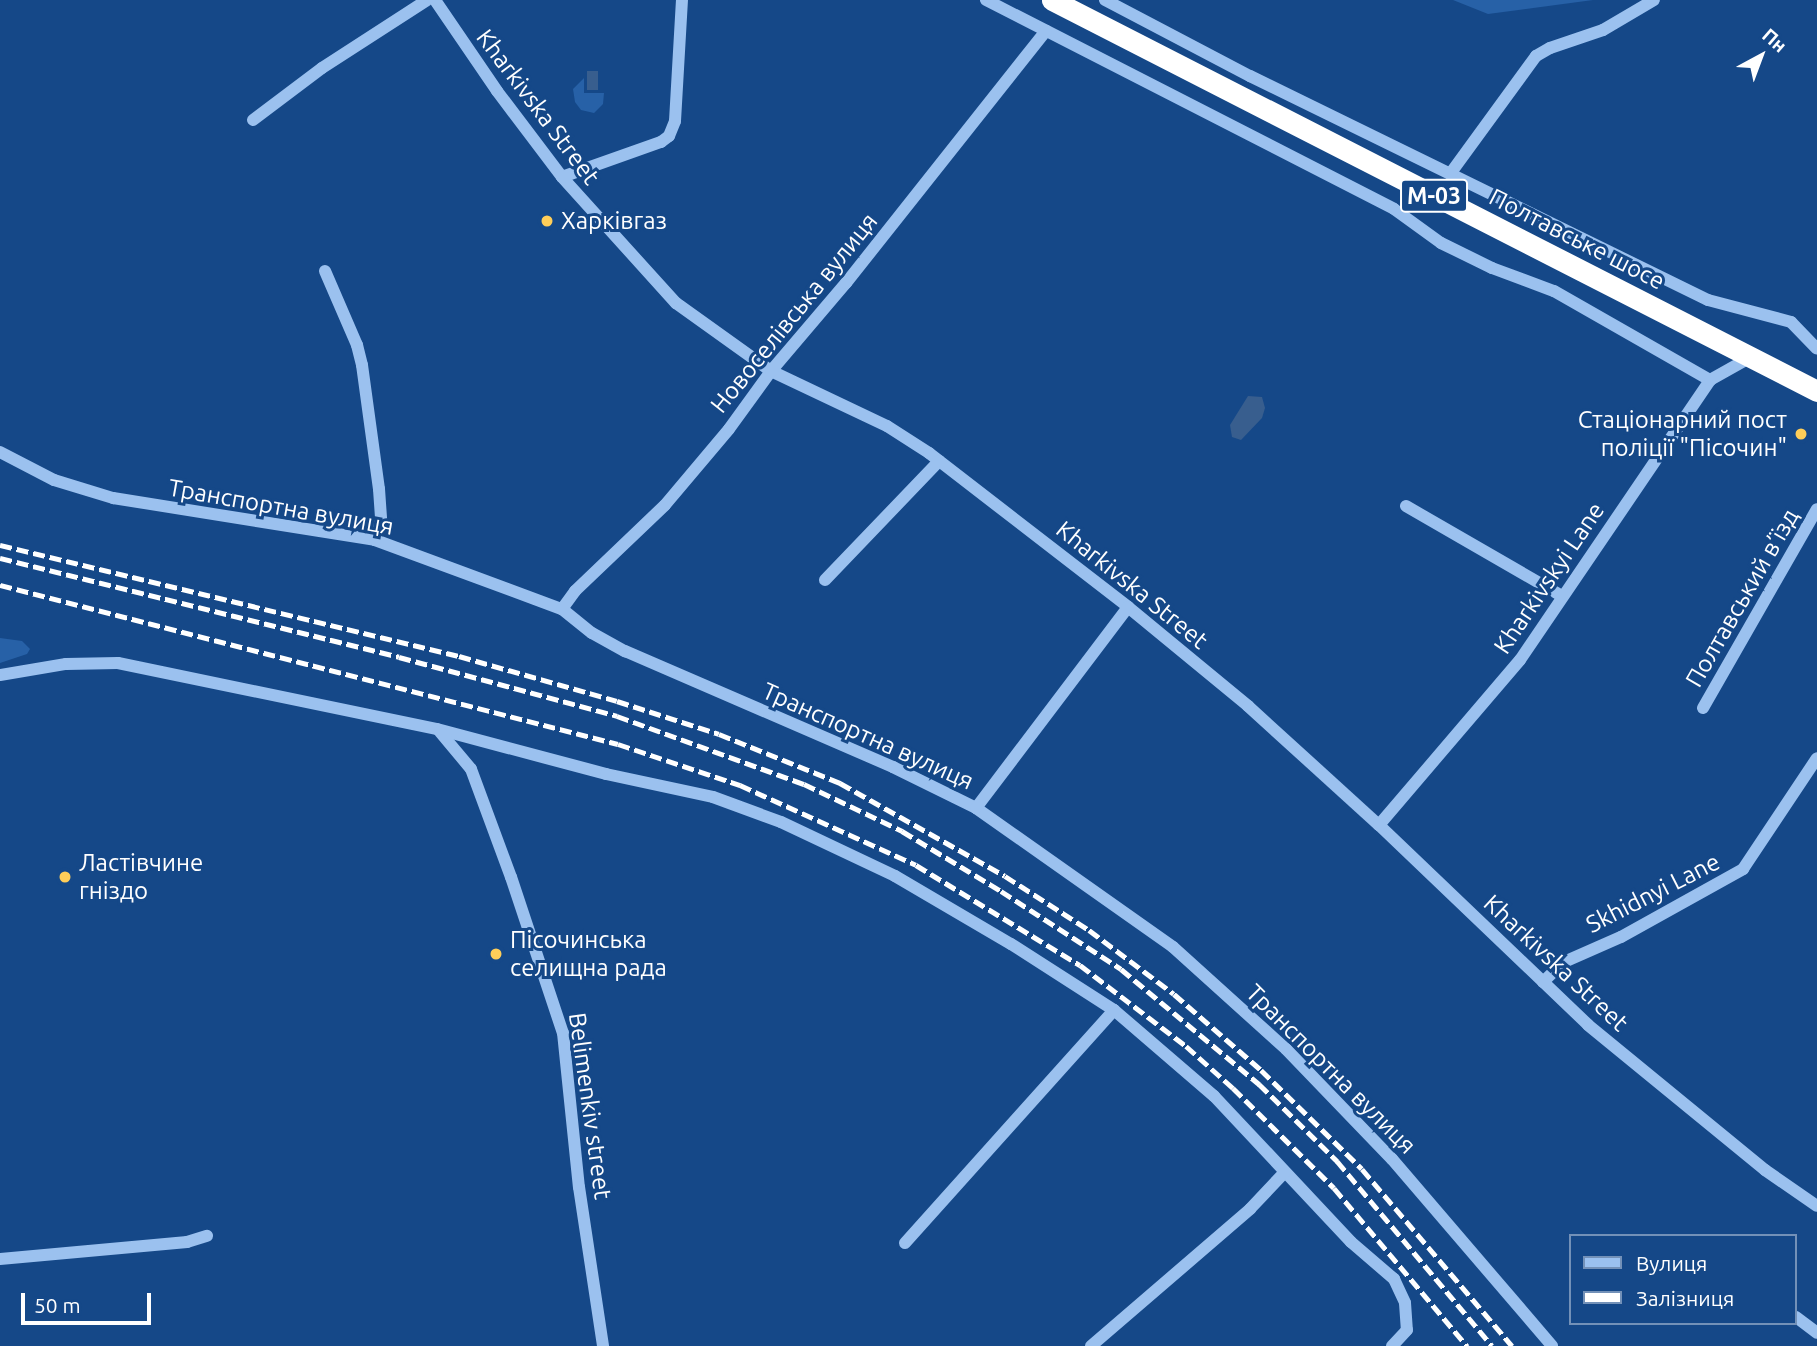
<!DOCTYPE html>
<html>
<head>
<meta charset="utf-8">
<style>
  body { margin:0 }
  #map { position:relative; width:1817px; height:1346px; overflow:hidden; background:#154888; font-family:Ubuntu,sans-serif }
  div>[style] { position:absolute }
  .green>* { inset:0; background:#2761a7 }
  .water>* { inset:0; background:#385e8e; transform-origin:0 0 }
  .minor>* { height:12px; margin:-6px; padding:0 6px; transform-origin:6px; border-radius:6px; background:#9bc1ef }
  .highway>* { height:21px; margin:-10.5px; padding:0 10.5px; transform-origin:10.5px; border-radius:10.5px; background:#fff }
  .rail>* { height:5px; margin-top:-2.5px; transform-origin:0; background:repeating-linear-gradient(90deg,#fff 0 12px,transparent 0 17px) }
  .dots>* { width:19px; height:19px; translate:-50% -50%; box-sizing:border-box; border:4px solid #154888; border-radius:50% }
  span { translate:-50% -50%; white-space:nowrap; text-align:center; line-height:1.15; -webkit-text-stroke:6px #154888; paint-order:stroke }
  .shield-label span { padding:2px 5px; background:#154888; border:2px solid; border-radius:5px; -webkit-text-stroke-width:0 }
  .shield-label { font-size:23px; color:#fff; font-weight:700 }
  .street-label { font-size:24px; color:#fff }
  .poi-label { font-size:24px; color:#fff }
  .left { translate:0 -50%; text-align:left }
  .right { translate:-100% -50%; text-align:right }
  .legend { position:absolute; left:1569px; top:1234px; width:228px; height:91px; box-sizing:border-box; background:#154888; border:2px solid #7391b8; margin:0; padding:9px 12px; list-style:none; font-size:21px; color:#fff }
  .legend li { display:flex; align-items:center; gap:14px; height:35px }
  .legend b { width:35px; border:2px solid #7391b8 }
  .north { position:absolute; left:1726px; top:21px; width:70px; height:70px; -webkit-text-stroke:5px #154888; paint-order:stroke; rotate:41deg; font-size:19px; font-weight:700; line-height:28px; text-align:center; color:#fff }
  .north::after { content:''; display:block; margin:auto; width:24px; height:32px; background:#fff; clip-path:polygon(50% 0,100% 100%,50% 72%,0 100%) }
  .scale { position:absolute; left:21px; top:1293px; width:130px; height:32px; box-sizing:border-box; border:4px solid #fff; border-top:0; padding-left:9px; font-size:21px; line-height:24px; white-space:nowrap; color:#fff; -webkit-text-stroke:5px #154888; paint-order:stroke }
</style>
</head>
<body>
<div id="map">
  <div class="green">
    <i style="clip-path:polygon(1453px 0,1593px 0,1488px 14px)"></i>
    <i style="clip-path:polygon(584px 78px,584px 93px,604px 93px,603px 104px,594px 113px,581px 110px,575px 102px,573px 89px)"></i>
    <i style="clip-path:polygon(0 638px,22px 641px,30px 649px,27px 654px,0 663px)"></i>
  </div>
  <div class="water">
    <i style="left:587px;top:71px;width:11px;height:19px"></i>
    <i style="clip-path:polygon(1248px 396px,1262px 397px,1265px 408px,1262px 418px,1241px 440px,1232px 437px,1230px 425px)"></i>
  </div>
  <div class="minor">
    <i style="left:435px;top:0;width:110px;rotate:55.7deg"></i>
    <i style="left:497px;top:91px;width:108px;rotate:52.9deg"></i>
    <i style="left:562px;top:177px;width:170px;rotate:47.9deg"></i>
    <i style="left:676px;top:303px;width:117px;rotate:35.6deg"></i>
    <i style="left:771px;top:371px;width:128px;rotate:25.4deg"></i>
    <i style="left:887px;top:426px;width:50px;rotate:32.7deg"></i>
    <i style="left:929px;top:453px;width:252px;rotate:37.7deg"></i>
    <i style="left:1128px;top:607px;width:156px;rotate:39.5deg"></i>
    <i style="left:1248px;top:706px;width:177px;rotate:42.3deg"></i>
    <i style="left:1379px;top:825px;width:289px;rotate:43.7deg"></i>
    <i style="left:1588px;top:1025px;width:229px;rotate:39.3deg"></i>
    <i style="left:1765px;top:1170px;width:63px;rotate:34.7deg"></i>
    <i style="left:986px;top:0;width:458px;rotate:27.1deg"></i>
    <i style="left:1394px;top:209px;width:58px;rotate:35.9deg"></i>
    <i style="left:1441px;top:243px;width:57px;rotate:26.1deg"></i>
    <i style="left:1492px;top:268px;width:66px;rotate:20.4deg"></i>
    <i style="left:1554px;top:291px;width:180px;rotate:29.7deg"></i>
    <i style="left:1105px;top:0;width:164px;rotate:27.7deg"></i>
    <i style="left:1250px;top:76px;width:510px;rotate:26.06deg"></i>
    <i style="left:1708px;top:300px;width:86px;rotate:14.8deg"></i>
    <i style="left:1791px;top:322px;width:37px;rotate:46deg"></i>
    <i style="left:253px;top:120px;width:86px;rotate:-37deg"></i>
    <i style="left:322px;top:68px;width:125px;rotate:-32.9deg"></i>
    <i style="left:1450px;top:174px;width:146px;rotate:-53.9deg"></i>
    <i style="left:1536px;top:56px;width:16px;rotate:-30deg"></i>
    <i style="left:1550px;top:48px;width:56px;rotate:-18.8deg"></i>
    <i style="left:1603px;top:30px;width:59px;rotate:-30.5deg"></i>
    <i style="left:562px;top:177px;width:105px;rotate:-19.5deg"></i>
    <i style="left:661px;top:142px;width:10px;rotate:-37deg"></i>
    <i style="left:669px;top:136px;width:16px;rotate:-68deg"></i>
    <i style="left:675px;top:121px;width:121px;rotate:-86.7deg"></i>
    <i style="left:325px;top:271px;width:81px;rotate:66.6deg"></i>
    <i style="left:357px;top:345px;width:21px;rotate:76deg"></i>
    <i style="left:362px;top:365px;width:125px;rotate:82.2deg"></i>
    <i style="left:379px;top:489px;width:31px;rotate:86deg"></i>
    <i style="left:381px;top:520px;width:21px;rotate:107deg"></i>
    <i style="left:0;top:452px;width:61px;rotate:27.4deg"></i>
    <i style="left:54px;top:480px;width:62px;rotate:17deg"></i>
    <i style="left:113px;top:498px;width:265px;rotate:9.1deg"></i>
    <i style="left:375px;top:540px;width:199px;rotate:20.3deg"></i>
    <i style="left:562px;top:609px;width:38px;rotate:39deg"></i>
    <i style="left:592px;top:633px;width:38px;rotate:29deg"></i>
    <i style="left:625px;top:651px;width:292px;rotate:23.4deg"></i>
    <i style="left:893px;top:767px;width:93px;rotate:26.3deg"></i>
    <i style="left:976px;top:808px;width:241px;rotate:35.2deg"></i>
    <i style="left:1173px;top:947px;width:152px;rotate:42.1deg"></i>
    <i style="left:1286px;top:1049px;width:153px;rotate:46.1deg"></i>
    <i style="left:1392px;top:1159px;width:246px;rotate:49.4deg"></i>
    <i style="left:1406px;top:506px;width:180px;rotate:30deg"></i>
    <i style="left:825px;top:580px;width:165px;rotate:-46.2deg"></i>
    <i style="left:562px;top:609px;width:22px;rotate:-54deg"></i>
    <i style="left:575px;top:591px;width:124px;rotate:-43.7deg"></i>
    <i style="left:665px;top:505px;width:99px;rotate:-49.9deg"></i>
    <i style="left:729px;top:429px;width:72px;rotate:-54.1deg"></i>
    <i style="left:771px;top:371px;width:116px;rotate:-49.6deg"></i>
    <i style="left:846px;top:283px;width:322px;rotate:-51.6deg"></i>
    <i style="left:0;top:675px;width:67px;rotate:-9.5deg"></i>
    <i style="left:66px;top:664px;width:52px;rotate:-1.1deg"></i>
    <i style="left:118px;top:663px;width:326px;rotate:11.7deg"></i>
    <i style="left:437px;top:729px;width:175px;rotate:14.9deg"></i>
    <i style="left:606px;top:774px;width:109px;rotate:12.1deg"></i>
    <i style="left:713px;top:797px;width:72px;rotate:20.2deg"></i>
    <i style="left:781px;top:822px;width:126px;rotate:25.3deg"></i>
    <i style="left:895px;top:876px;width:134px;rotate:30.4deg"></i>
    <i style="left:1011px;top:944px;width:122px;rotate:32.7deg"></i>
    <i style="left:1114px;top:1010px;width:132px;rotate:40.7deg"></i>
    <i style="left:1214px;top:1096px;width:200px;rotate:46.8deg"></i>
    <i style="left:1351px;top:1242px;width:57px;rotate:40.7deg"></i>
    <i style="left:1394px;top:1279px;width:26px;rotate:65deg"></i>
    <i style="left:1405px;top:1303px;width:27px;rotate:86deg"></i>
    <i style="left:1407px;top:1330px;width:22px;rotate:133deg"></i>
    <i style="left:1703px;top:708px;width:229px;rotate:-60.2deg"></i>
    <i style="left:440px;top:732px;width:48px;rotate:50deg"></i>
    <i style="left:471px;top:769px;width:115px;rotate:69.7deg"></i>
    <i style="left:511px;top:877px;width:164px;rotate:71.6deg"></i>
    <i style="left:563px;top:1033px;width:155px;rotate:84.1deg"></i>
    <i style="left:579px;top:1187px;width:161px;rotate:81.4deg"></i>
    <i style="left:976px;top:808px;width:252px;rotate:-52.9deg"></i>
    <i style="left:1379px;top:825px;width:217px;rotate:-49.5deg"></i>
    <i style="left:1520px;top:660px;width:338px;rotate:-55.8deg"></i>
    <i style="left:1710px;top:380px;width:47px;rotate:-29.3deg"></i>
    <i style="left:1543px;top:982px;width:29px;rotate:-44deg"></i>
    <i style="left:1564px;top:962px;width:62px;rotate:-23.7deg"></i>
    <i style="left:1621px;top:937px;width:140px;rotate:-29.1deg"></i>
    <i style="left:1743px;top:869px;width:133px;rotate:-56.3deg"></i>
    <i style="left:905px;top:1243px;width:313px;rotate:-48.1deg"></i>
    <i style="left:0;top:1259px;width:188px;rotate:-5.2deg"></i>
    <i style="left:187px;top:1242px;width:21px;rotate:-17deg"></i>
    <i style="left:1796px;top:1317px;width:26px;rotate:37deg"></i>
    <i style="left:1091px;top:1346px;width:210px;rotate:-40.7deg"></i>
    <i style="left:1250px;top:1209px;width:50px;rotate:-46.6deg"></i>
  </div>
  <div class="highway">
    <i style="left:1052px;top:0;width:859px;rotate:27.07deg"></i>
  </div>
  <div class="rail">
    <i style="left:0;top:545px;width:472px;rotate:13.6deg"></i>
    <i style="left:459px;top:656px;width:164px;rotate:15.9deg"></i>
    <i style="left:617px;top:701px;width:107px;rotate:17.9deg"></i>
    <i style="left:719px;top:734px;width:131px;rotate:22deg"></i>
    <i style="left:840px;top:783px;width:189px;rotate:29.4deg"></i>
    <i style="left:1005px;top:876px;width:100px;rotate:32.7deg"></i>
    <i style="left:1089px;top:930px;width:106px;rotate:37deg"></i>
    <i style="left:1174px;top:994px;width:116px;rotate:41.1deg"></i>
    <i style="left:1261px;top:1070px;width:141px;rotate:44.4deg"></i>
    <i style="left:1362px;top:1169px;width:232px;rotate:49.7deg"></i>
    <i style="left:0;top:558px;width:411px;rotate:13.9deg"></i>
    <i style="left:399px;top:657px;width:226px;rotate:15.1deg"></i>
    <i style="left:617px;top:716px;width:199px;rotate:20deg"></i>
    <i style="left:804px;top:784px;width:109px;rotate:25.6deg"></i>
    <i style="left:902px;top:831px;width:116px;rotate:31.2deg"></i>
    <i style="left:1001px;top:891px;width:143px;rotate:33deg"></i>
    <i style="left:1121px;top:969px;width:180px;rotate:39.8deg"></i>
    <i style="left:1259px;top:1084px;width:110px;rotate:44.6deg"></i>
    <i style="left:1337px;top:1161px;width:241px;rotate:50deg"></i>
    <i style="left:0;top:585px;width:638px;rotate:14.43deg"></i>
    <i style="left:618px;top:744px;width:129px;rotate:18.6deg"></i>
    <i style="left:740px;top:785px;width:193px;rotate:24.4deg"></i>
    <i style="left:916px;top:865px;width:192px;rotate:31.4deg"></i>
    <i style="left:1080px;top:965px;width:133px;rotate:37.4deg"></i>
    <i style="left:1186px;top:1046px;width:63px;rotate:41.8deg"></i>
    <i style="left:1233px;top:1088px;width:142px;rotate:44.7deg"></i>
    <i style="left:1334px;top:1188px;width:207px;rotate:49.9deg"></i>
  </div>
  <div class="dots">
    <i style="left:547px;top:221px;background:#ffce59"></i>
    <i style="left:1801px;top:434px;background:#ffce59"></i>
    <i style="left:65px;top:877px;background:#ffce59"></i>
    <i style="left:496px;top:954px;background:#ffce59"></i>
  </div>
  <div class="shield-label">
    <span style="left:1434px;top:196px">М-03</span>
  </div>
  <div class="street-label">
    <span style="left:538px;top:107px;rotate:53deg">Kharkivska Street</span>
    <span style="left:1577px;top:239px;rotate:27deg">Полтавське шосе</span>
    <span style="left:794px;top:313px;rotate:-51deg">Новоселівська вулиця</span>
    <span style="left:281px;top:507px;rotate:10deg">Транспортна вулиця</span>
    <span style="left:1549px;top:578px;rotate:-56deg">Kharkivskyi Lane</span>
    <span style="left:1132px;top:585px;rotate:39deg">Kharkivska Street</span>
    <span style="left:1742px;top:598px;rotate:-60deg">Полтавський в’їзд</span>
    <span style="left:868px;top:736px;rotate:24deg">Транспортна вулиця</span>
    <span style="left:1653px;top:893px;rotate:-27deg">Skhidnyi Lane</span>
    <span style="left:1556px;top:963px;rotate:43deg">Kharkivska Street</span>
    <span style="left:1331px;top:1069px;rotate:45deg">Транспортна вулиця</span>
    <span style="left:590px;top:1106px;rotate:82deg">Belimenkiv street</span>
  </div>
  <div class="poi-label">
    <span class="left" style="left:561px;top:221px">Харківгаз</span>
    <span class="right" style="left:1787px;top:434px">Стаціонарний пост<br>поліції "Пісочин"</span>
    <span class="left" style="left:79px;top:877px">Ластівчине<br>гніздо</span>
    <span class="left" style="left:510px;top:954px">Пісочинська<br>селищна рада</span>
  </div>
  <ul class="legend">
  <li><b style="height:9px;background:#9bc1ef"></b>Вулиця</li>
  <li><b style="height:9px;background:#fff"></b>Залізниця</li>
  </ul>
  <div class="north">Пн</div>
  <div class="scale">50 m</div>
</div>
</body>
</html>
